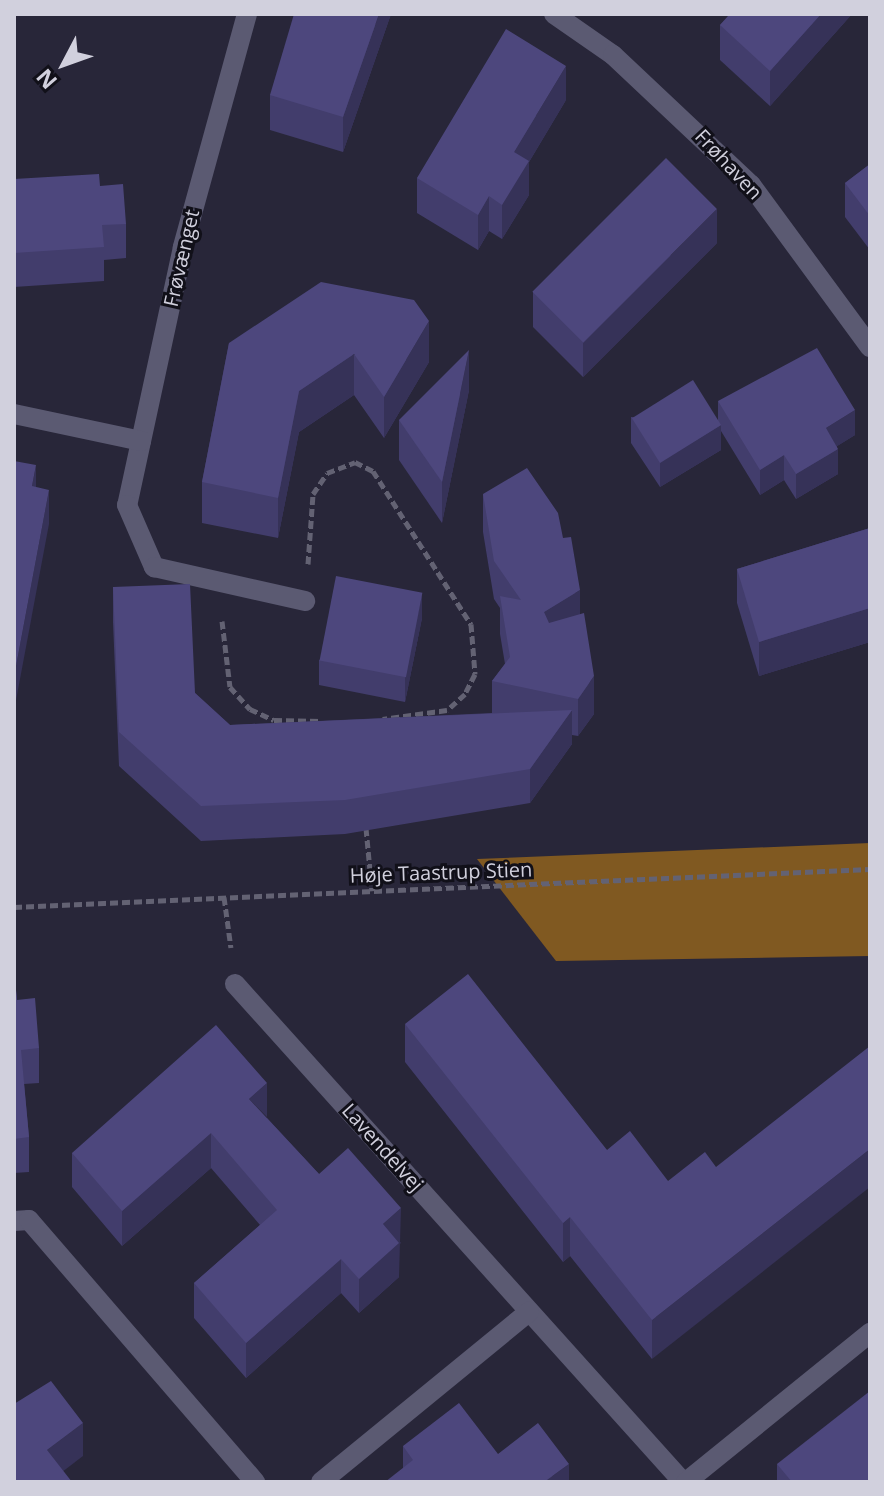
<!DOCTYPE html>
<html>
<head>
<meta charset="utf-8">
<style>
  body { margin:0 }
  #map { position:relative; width:884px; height:1496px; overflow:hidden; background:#282639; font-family:"Open Sans",sans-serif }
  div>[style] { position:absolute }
  .forest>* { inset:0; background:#805921 }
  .path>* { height:5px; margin-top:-2.5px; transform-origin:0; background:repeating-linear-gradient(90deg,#636273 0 8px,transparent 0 12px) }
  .minor>* { height:20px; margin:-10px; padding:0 10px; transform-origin:10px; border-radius:10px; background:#5b5a72 }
  .wall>* { inset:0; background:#423d6c }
  .shaded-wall>* { inset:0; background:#363258 }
  .building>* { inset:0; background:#4d477d; transform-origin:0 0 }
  span { translate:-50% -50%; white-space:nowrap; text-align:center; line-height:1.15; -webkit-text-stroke:6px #111019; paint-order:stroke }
  .street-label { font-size:20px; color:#d1d0dd }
  .frame { position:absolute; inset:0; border:16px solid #d1d0dd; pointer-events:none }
  .north { position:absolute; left:24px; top:24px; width:80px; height:80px; -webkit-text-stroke:6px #111019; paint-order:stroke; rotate:229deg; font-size:22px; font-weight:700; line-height:32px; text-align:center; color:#d1d0dd }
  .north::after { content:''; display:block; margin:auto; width:28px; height:36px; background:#d1d0dd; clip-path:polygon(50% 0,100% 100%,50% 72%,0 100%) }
</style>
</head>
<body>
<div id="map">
  <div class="forest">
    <i style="clip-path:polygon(870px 843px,870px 956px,556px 961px,477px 859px)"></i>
  </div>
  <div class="path">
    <i style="left:308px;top:564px;width:70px;rotate:-85.9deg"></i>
    <i style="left:313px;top:494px;width:25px;rotate:-56deg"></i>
    <i style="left:327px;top:473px;width:30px;rotate:-21deg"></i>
    <i style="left:355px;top:462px;width:20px;rotate:27deg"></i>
    <i style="left:373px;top:471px;width:182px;rotate:57.4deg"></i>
    <i style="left:471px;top:624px;width:50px;rotate:85.4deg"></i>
    <i style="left:475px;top:674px;width:22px;rotate:117deg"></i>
    <i style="left:465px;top:694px;width:24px;rotate:138deg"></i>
    <i style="left:447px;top:710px;width:65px;rotate:172deg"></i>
    <i style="left:222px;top:621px;width:66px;rotate:83.1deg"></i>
    <i style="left:230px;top:687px;width:30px;rotate:48deg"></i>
    <i style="left:250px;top:709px;width:26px;rotate:25deg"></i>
    <i style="left:274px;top:720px;width:47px;rotate:1.2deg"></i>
    <i style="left:366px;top:828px;width:63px;rotate:84.6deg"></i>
    <i style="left:224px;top:897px;width:51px;rotate:82.2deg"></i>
    <i style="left:14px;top:907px;width:857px;rotate:-2.54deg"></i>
  </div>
  <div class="minor">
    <i style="left:247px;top:14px;width:242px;rotate:105.4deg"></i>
    <i style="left:183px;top:247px;width:264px;rotate:102.2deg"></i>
    <i style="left:127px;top:505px;width:68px;rotate:66.5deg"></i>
    <i style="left:154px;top:567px;width:155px;rotate:12.7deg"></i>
    <i style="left:554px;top:14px;width:72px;rotate:34.8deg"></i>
    <i style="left:613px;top:55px;width:190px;rotate:43.3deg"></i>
    <i style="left:751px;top:185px;width:201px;rotate:53.7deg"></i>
    <i style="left:14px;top:414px;width:130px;rotate:12deg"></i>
    <i style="left:235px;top:984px;width:670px;rotate:48.03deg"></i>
    <i style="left:14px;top:1221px;width:15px;rotate:-4deg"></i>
    <i style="left:29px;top:1220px;width:346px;rotate:49.2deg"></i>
    <i style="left:321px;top:1482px;width:269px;rotate:-39.3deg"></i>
    <i style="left:686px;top:1482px;width:237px;rotate:-39deg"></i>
  </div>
  <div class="wall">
    <i style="clip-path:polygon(391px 14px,343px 152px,270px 130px,270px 95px)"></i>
    <i style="clip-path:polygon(730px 14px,852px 14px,770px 106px,720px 60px,720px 25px)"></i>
    <i style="clip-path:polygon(566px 100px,529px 162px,529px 195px,502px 239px,489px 231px,478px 250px,417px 213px,417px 178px)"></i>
    <i style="clip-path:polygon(870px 164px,870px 250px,845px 217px,845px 183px)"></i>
    <i style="clip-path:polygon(14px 179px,100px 186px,126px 224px,126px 258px,104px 260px,104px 281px,14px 287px)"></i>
    <i style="clip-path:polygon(717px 243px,583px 377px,533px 327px,533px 292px)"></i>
    <i style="clip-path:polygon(229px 343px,429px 362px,384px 438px,354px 395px,299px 432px,278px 538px,202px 523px,202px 482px)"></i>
    <i style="clip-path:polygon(469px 390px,442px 523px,399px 460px,399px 420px)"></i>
    <i style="clip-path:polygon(718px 401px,855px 435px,837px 446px,838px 474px,796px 499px,784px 480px,760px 495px,721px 431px,721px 450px,660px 487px,631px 443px,631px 417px,718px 420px)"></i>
    <i style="clip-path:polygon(483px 494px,563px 538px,580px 614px,594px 714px,578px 736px,572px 735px,572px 744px,530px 803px,345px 834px,201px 841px,119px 766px,113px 622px,113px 587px,195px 693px,230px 725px,492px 713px,492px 681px,505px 664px,500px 634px,500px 608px,494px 599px,483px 532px)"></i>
    <i style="clip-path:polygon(870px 528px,870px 642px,759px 676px,737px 603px,737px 569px)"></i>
    <i style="clip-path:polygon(422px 618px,405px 702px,319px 685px,319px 660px)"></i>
    <i style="clip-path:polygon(14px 970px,17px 1000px,39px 1048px,39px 1083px,24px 1084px,29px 1137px,29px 1172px,14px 1173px)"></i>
    <i style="clip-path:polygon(405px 1024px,607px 1150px,668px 1181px,652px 1359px,570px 1256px,563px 1262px,405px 1062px)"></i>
    <i style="clip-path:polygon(267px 1118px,319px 1174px,401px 1243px,399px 1244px,399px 1277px,359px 1313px,341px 1293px,246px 1378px,194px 1318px,194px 1283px,260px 1225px,211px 1168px,122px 1246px,72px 1187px,72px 1153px)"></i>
    <i style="clip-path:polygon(403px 1446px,498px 1454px,569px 1482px,403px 1468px)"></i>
    <i style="clip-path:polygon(777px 1464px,870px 1482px,777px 1482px)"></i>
  </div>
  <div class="shaded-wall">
    <i style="clip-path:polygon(379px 14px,391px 14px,343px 152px,343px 117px)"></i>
    <i style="clip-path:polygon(821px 14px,852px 14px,770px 106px,770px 71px)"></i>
    <i style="clip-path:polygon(566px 66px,566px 100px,529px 162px,529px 195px,502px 239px,502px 205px,514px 152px)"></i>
    <i style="clip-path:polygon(489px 196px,489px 231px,478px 250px,478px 215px)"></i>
    <i style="clip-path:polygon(717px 209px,717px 243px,583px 377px,583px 343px)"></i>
    <i style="clip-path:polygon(429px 321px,429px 362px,384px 438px,384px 397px)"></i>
    <i style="clip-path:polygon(469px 350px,469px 390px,442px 523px,442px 482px)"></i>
    <i style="clip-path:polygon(354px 354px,354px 395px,299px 432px,278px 538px,278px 498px,299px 391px)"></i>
    <i style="clip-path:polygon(855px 410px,855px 435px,826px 453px,826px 428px)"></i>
    <i style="clip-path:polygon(721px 425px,721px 450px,660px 487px,660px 462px)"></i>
    <i style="clip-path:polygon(838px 449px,838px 474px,796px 499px,796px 474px)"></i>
    <i style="clip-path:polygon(784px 455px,784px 480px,760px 495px,760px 470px)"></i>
    <i style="clip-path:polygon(36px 465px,36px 499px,32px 486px)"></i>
    <i style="clip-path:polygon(49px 490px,49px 524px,14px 711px,14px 677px)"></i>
    <i style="clip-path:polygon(580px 590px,580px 628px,544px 650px,544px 612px)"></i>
    <i style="clip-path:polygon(422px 593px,422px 618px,405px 702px,405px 677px)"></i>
    <i style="clip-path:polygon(870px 608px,870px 642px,759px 676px,759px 642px)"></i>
    <i style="clip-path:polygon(594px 676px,594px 714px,578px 736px,578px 699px)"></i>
    <i style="clip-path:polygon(572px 710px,572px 744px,530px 803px,530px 769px)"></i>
    <i style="clip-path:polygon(267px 1083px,267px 1117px,249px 1099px)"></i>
    <i style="clip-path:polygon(211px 1133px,211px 1168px,122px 1246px,122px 1211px)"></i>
    <i style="clip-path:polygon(870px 1149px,870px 1187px,652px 1359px,652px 1320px)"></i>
    <i style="clip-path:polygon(401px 1208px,399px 1277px,359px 1313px,359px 1279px,383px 1224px)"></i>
    <i style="clip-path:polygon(570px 1217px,570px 1256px,563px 1262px,563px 1223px)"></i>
    <i style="clip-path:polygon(341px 1259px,341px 1293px,246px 1378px,246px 1343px)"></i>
    <i style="clip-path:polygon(83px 1423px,83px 1456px,49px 1482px,47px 1450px)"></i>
    <i style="clip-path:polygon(569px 1464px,569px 1482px,544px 1482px)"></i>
  </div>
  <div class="building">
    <i style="clip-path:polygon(294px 14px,379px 14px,343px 117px,270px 95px)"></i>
    <i style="clip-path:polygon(730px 14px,821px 14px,770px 71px,720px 25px)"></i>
    <i style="clip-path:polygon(506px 29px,566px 66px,514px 152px,529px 161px,502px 205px,489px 196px,478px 215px,417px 178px)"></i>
    <i style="left:666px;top:158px;width:72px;height:189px;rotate:45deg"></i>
    <i style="clip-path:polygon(870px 164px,870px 216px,845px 183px)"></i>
    <i style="clip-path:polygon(99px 174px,100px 186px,123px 184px,126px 224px,102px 225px,104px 247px,14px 253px,14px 179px)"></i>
    <i style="clip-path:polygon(321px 282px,414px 300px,429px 321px,384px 397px,354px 354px,299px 391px,278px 498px,202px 482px,229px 343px)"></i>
    <i style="clip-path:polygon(817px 348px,855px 410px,826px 428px,838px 449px,796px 474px,784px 455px,760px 470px,718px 401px)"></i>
    <i style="clip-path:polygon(469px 350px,442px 482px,399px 420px)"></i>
    <i style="left:693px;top:380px;width:53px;height:72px;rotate:58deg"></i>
    <i style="clip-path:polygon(14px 461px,36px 465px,32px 486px,49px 490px,14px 677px)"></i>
    <i style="clip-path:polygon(527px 468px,558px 513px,563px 538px,571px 537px,580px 590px,544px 612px,549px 623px,584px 613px,594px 676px,578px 699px,492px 681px,510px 657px,500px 596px,521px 600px,494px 561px,483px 494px)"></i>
    <i style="clip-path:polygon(870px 528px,870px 608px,759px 642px,737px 569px)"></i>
    <i style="left:336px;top:576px;width:88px;height:86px;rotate:11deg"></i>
    <i style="clip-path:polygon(190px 584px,195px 693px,230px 725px,572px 710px,530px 769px,345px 800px,201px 806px,119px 732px,113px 587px)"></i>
    <i style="clip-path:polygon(14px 970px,17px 1000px,35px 998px,39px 1048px,21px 1050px,29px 1137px,14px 1139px)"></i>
    <i style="clip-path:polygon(468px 974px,607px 1150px,630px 1131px,668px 1181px,705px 1152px,716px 1167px,870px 1046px,870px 1149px,652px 1320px,570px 1217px,563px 1223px,405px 1024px)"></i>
    <i style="clip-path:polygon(216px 1025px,267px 1083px,249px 1099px,319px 1174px,348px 1148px,401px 1208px,383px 1224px,399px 1243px,359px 1279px,341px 1259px,246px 1343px,194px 1283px,277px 1210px,211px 1133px,122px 1211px,72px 1153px)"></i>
    <i style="clip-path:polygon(51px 1381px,83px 1423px,47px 1450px,72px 1482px,14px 1482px,14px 1404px)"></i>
    <i style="clip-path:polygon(870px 1391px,870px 1482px,792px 1482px,777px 1464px)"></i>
    <i style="clip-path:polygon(459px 1403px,498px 1454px,538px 1423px,569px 1464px,544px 1482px,385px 1482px,413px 1460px,403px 1446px)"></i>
  </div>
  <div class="street-label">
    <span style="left:729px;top:164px;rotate:47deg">Frøhaven</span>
    <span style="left:181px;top:258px;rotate:-77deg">Frøvænget</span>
    <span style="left:441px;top:872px;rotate:-2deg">Høje Taastrup Stien</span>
    <span style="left:383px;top:1147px;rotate:48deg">Lavendelvej</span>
  </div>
  <div class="frame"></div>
  <div class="north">N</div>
</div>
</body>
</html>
